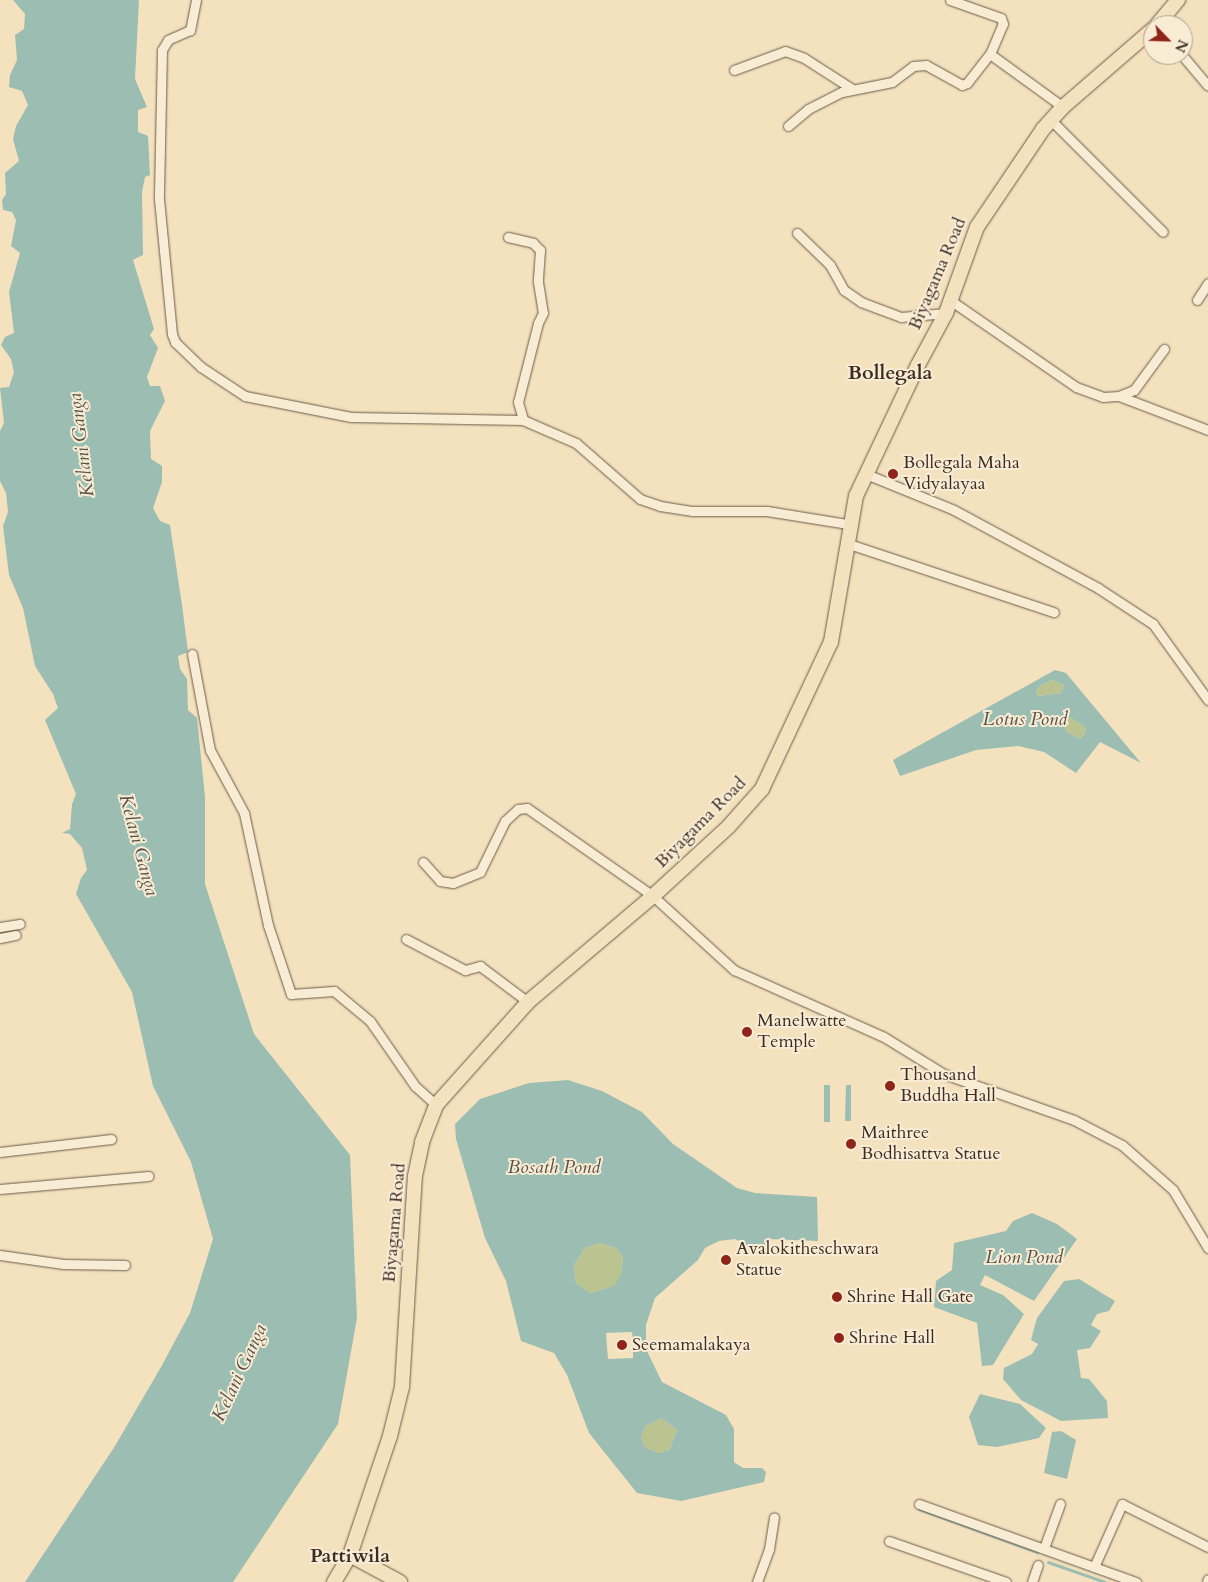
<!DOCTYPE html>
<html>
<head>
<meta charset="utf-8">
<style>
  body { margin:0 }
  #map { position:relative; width:1208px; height:1582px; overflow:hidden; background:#f4e2be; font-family:Cardo,serif }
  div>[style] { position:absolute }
  .green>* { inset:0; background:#bbc391 }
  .water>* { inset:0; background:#9cbeb2; transform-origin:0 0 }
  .stream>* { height:3px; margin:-1.5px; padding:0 1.5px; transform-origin:1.5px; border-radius:1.5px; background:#9cbeb2 }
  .roads { filter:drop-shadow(0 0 1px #6c5a4a) drop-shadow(0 0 1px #6c5a4a) }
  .street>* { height:9px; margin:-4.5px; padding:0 4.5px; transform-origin:4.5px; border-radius:4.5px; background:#f8ecd5 }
  .primary>* { height:14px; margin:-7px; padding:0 7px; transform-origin:7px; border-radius:7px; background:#f4e2be }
  .dots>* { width:14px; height:14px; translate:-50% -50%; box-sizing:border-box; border:2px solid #f8ecd5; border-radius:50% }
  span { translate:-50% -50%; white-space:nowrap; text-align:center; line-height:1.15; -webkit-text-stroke:4px #f8ecd5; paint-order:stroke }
  .street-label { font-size:18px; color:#3e2c23 }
  .poi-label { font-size:18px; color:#3e2c23 }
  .left { translate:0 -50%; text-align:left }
  .water-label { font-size:19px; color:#565047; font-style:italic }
  .quarter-label { font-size:20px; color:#3e2c23; font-weight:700 }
  .north { position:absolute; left:1143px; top:15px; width:50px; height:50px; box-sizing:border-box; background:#f8ecd5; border:1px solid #ae9f8e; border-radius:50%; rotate:114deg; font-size:14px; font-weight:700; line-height:20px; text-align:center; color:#3e2c23 }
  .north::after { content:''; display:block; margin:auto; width:18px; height:22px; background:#8f2418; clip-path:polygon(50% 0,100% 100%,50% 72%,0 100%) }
</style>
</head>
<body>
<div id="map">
  <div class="green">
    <i style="clip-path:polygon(1053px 680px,1064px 685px,1061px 693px,1038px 696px,1036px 691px,1041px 685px)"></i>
    <i style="clip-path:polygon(1069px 716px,1085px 727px,1086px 732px,1079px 739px,1066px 731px,1065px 724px)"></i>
    <i style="clip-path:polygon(600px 1243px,616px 1248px,623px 1257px,621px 1274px,615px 1286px,591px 1293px,576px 1283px,574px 1265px,585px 1248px)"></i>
    <i style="clip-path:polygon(661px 1418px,677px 1430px,669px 1450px,658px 1453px,645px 1447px,641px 1437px,646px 1426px)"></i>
  </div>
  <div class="water">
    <i style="clip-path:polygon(13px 0,139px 0,135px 79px,147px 107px,138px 110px,138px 132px,148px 136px,150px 175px,145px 177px,142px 192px,143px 255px,133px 260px,154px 329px,150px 335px,158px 348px,147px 377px,150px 386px,160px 386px,165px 401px,150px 431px,151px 459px,162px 466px,162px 482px,153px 508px,160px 521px,170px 525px,182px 605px,188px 652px,178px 656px,180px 669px,187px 679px,188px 710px,197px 718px,205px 797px,205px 884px,254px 1034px,350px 1155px,357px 1318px,338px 1424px,233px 1582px,25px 1582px,115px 1446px,161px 1367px,190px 1313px,213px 1239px,191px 1162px,153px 1086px,132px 992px,76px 894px,81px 878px,87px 870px,82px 848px,70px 834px,62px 833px,70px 829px,72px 804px,76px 794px,45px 720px,58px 708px,53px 694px,35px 666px,23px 608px,9px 575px,3px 526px,8px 512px,6px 493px,0 481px,0 431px,4px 423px,0 388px,9px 387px,14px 372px,11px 359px,1px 345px,5px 337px,14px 333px,9px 292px,20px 253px,11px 246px,16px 220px,12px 212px,3px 210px,2px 200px,6px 194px,5px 173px,19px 161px,13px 139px,16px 126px,28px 105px,22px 91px,9px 87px,10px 75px,17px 60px,15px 35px,24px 29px,25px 14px)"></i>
    <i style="clip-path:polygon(evenodd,1055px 670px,1066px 673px,1141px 763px,1100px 742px,1076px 773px,1044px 752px,1018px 746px,976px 750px,900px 776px,893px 760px,1055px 670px,1053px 680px,1064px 685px,1061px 693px,1038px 696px,1036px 691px,1041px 685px,1053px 680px,1055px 670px,1070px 717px,1085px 727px,1086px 732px,1079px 739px,1066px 731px,1065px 724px,1070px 717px)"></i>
    <i style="clip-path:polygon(evenodd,568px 1080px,602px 1091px,642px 1112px,673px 1144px,737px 1188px,755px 1193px,817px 1197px,818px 1241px,768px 1239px,764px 1246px,750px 1248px,735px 1239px,719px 1241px,705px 1248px,698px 1260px,655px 1298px,646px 1325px,646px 1341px,633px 1341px,632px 1332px,606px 1333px,608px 1359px,633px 1358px,633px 1350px,646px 1349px,662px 1382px,726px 1415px,734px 1429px,734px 1462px,743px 1468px,762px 1468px,766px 1472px,764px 1482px,681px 1501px,637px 1493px,589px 1433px,567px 1375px,554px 1353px,521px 1341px,506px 1281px,485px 1238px,456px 1139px,455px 1124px,480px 1099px,529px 1083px,568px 1080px,600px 1243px,616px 1248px,623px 1257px,621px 1274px,614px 1286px,591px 1293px,576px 1283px,574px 1265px,585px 1248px,600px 1243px,568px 1080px,661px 1418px,677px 1430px,669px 1450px,658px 1453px,645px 1447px,641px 1437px,646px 1426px,661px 1418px)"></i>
    <i style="left:824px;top:1085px;width:6px;height:37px"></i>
    <i style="clip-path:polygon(846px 1085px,851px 1085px,851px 1121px,845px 1121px)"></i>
    <i style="clip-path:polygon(1032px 1213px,1057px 1224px,1077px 1239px,1034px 1301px,985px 1275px,980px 1285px,1003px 1295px,1024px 1314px,993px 1365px,982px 1366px,977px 1323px,934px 1307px,936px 1281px,952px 1270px,954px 1243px,1006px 1231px,1013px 1221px)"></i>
    <i style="clip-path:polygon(1079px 1279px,1115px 1301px,1109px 1311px,1097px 1314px,1091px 1325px,1101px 1331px,1090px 1348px,1077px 1350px,1081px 1378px,1089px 1379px,1107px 1401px,1108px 1418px,1061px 1421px,1021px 1400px,1003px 1379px,1004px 1368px,1032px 1354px,1038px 1344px,1031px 1340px,1037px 1318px,1064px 1281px)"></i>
    <i style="clip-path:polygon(980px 1394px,1020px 1404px,1046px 1428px,1039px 1438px,997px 1447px,978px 1445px,969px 1417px)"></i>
    <i style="clip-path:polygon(1061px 1431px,1076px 1440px,1067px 1479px,1044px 1473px,1052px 1432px)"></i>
  </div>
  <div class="stream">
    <i style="left:919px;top:1509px;width:126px;rotate:20deg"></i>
    <i style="left:1048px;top:1562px;width:60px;rotate:19.3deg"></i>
  </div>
  <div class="roads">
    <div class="street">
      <i style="left:196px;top:0;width:31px;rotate:101deg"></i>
      <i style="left:190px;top:30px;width:24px;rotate:156deg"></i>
      <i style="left:168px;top:40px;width:12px;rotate:121deg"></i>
      <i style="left:162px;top:50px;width:149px;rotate:91.2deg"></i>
      <i style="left:159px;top:199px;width:136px;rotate:84.5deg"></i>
      <i style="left:172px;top:334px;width:9px;rotate:69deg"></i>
      <i style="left:175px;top:342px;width:36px;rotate:44deg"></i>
      <i style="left:201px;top:367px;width:53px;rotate:33.4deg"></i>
      <i style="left:245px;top:396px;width:108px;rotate:11.2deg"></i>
      <i style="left:351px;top:417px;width:172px;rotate:1deg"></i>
      <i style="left:523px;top:420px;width:58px;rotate:23.5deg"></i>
      <i style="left:576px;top:443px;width:85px;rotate:41.2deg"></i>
      <i style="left:640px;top:499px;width:21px;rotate:19deg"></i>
      <i style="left:660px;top:506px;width:33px;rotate:9deg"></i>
      <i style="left:693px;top:511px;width:74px"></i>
      <i style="left:767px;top:511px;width:87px;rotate:9.2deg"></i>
      <i style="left:990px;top:54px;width:90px;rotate:36deg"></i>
      <i style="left:1182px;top:55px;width:40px;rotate:50deg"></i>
      <i style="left:734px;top:70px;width:54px;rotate:-20.4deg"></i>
      <i style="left:785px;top:51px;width:20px;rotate:20deg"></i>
      <i style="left:804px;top:58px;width:56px;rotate:32.6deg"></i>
      <i style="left:1051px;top:120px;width:158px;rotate:45deg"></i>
      <i style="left:788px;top:126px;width:26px;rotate:-40deg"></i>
      <i style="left:808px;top:109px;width:38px;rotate:-27deg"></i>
      <i style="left:842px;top:92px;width:51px;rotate:-11.3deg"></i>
      <i style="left:892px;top:82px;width:26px;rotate:-37deg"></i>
      <i style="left:913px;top:66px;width:13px;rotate:-4deg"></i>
      <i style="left:926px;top:65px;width:41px;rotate:29.1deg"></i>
      <i style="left:962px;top:85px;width:5px;rotate:-22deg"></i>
      <i style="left:967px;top:83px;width:37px;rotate:-52deg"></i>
      <i style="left:990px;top:54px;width:33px;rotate:-67deg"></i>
      <i style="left:1003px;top:24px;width:6px;rotate:-108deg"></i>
      <i style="left:1001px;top:18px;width:54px;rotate:-160.6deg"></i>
      <i style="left:797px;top:233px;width:46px;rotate:44.1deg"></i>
      <i style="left:830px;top:265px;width:29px;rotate:61deg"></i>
      <i style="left:844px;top:290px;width:21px;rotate:35deg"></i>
      <i style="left:861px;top:302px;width:43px;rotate:20.6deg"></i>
      <i style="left:901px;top:317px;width:45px;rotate:-5.1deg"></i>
      <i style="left:508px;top:237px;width:26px;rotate:13deg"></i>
      <i style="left:533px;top:243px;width:10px;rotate:45deg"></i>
      <i style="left:540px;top:250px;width:32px;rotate:94deg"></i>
      <i style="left:538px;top:282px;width:31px;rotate:81deg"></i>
      <i style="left:543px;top:313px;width:11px;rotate:117deg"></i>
      <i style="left:538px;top:323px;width:81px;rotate:104.2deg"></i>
      <i style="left:518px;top:402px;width:19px;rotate:74deg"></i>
      <i style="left:950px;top:300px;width:153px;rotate:34.6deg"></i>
      <i style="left:1076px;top:387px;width:29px;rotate:20deg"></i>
      <i style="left:1103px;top:397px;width:16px;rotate:-4deg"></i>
      <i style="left:1119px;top:396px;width:16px;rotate:-22deg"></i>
      <i style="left:1134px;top:390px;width:51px;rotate:-53.8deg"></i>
      <i style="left:1197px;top:300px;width:20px;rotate:-57deg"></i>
      <i style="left:1119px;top:396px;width:95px;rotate:20.9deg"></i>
      <i style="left:866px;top:474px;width:95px;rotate:22.2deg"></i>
      <i style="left:954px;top:510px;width:164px;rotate:28.4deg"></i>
      <i style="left:1098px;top:588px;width:66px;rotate:33.2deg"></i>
      <i style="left:1153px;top:624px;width:94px;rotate:54.1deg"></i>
      <i style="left:849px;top:544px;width:216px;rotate:18.4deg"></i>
      <i style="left:192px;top:654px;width:98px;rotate:79.4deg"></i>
      <i style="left:210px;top:750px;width:72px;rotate:61.6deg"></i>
      <i style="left:244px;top:813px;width:115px;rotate:77.9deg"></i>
      <i style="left:268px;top:925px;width:73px;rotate:71.6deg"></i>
      <i style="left:291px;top:994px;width:43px;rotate:-4deg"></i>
      <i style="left:334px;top:991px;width:47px;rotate:39.8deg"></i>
      <i style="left:370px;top:1021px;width:79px;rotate:55.3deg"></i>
      <i style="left:415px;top:1086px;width:28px;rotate:42deg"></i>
      <i style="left:423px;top:862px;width:25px;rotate:48deg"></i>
      <i style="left:440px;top:881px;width:13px;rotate:9deg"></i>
      <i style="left:453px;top:883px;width:29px;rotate:-22deg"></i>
      <i style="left:480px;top:872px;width:57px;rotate:-63.9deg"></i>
      <i style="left:505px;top:821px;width:18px;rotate:-43deg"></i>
      <i style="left:518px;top:809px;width:9px;rotate:-6deg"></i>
      <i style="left:527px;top:808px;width:154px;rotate:34.9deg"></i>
      <i style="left:653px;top:896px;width:110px;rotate:42.4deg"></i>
      <i style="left:734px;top:970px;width:164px;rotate:24.1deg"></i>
      <i style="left:884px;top:1037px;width:70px;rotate:31.7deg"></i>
      <i style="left:944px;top:1074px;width:138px;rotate:19.5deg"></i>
      <i style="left:1074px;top:1120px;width:54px;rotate:27.5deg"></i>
      <i style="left:1122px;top:1145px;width:68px;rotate:41.4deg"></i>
      <i style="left:1173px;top:1190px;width:68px;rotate:58.9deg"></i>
      <i style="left:0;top:927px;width:20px;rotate:-9deg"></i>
      <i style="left:0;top:938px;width:16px;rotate:-11deg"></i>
      <i style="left:406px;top:939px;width:67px;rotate:27.7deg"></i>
      <i style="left:465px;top:970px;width:16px;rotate:-15deg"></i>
      <i style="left:480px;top:966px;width:60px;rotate:36.9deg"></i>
      <i style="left:0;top:1152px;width:112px;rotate:-6.7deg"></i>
      <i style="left:0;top:1189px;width:149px;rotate:-5deg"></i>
      <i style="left:0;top:1255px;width:64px;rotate:8.1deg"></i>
      <i style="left:63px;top:1264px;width:62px;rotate:0.9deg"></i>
      <i style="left:919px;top:1504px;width:231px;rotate:19.8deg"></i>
      <i style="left:889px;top:1541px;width:124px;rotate:19.3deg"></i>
      <i style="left:1044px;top:1548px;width:47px;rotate:-70deg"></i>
      <i style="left:1094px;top:1567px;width:69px;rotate:-66deg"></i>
      <i style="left:1122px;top:1504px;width:96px;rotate:26.6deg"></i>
      <i style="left:757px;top:1582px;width:35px;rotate:-70deg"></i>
      <i style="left:769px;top:1549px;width:32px;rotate:-81deg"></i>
      <i style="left:1032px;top:1582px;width:18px;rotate:-71deg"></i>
      <i style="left:1207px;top:1582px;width:3px;rotate:-72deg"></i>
    </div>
    <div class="primary">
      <i style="left:1157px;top:25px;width:33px;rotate:-50deg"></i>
      <i style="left:350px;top:1555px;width:57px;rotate:28.4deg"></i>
      <i style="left:334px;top:1582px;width:31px;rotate:-59deg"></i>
      <i style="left:350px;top:1555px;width:126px;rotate:-71.4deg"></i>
      <i style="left:390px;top:1436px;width:50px;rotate:-76.2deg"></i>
      <i style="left:402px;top:1387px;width:211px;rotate:-86.5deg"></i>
      <i style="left:415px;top:1176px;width:35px;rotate:-78deg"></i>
      <i style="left:422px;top:1142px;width:40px;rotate:-69deg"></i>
      <i style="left:436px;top:1105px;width:138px;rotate:-48.2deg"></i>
      <i style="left:528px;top:1002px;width:164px;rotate:-40.3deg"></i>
      <i style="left:653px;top:896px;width:103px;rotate:-42.6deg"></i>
      <i style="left:729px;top:826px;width:50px;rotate:-48.3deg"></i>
      <i style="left:762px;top:789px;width:162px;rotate:-64.9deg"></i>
      <i style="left:831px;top:642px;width:148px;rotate:-80.3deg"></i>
      <i style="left:856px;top:496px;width:145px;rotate:-64.7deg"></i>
      <i style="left:918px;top:365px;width:59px;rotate:-61.7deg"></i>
      <i style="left:946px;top:313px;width:91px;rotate:-70.2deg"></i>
      <i style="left:977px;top:227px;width:118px;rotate:-56deg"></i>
      <i style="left:1043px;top:129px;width:30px;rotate:-48deg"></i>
      <i style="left:1063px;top:107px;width:119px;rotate:-40.9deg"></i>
    </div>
  </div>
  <div class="dots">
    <i style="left:893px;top:474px;background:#8f2418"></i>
    <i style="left:747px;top:1032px;background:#8f2418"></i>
    <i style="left:890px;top:1086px;background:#8f2418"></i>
    <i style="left:851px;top:1144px;background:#8f2418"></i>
    <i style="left:726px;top:1260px;background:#8f2418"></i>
    <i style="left:837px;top:1297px;background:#8f2418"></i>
    <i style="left:839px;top:1338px;background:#8f2418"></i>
    <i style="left:622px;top:1345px;background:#8f2418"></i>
  </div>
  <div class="street-label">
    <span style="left:938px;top:274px;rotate:-67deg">Biyagama Road</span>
    <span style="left:701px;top:823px;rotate:-45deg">Biyagama Road</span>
    <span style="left:395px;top:1223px;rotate:-85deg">Biyagama Road</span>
  </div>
  <div class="poi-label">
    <span class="left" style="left:903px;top:474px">Bollegala Maha<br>Vidyalayaa</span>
    <span class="left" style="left:757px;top:1032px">Manelwatte<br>Temple</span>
    <span class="left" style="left:900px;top:1086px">Thousand<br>Buddha Hall</span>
    <span class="left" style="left:861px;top:1144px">Maithree<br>Bodhisattva Statue</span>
    <span class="left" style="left:736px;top:1260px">Avalokitheschwara<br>Statue</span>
    <span class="left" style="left:847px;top:1297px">Shrine Hall Gate</span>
    <span class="left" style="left:849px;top:1338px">Shrine Hall</span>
    <span class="left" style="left:632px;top:1345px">Seemamalakaya</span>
  </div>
  <div class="water-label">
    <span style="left:82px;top:445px;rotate:-97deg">Kelani Ganga</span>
    <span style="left:1025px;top:720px">Lotus Pond</span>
    <span style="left:138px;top:845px;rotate:75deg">Kelani Ganga</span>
    <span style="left:554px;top:1168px">Bosath Pond</span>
    <span style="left:1024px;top:1258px">Lion Pond</span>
    <span style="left:240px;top:1373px;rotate:-65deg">Kelani Ganga</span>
  </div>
  <div class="quarter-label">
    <span style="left:890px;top:372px">Bollegala</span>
    <span style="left:350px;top:1555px">Pattiwila</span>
  </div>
  <div class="north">N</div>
</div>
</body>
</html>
